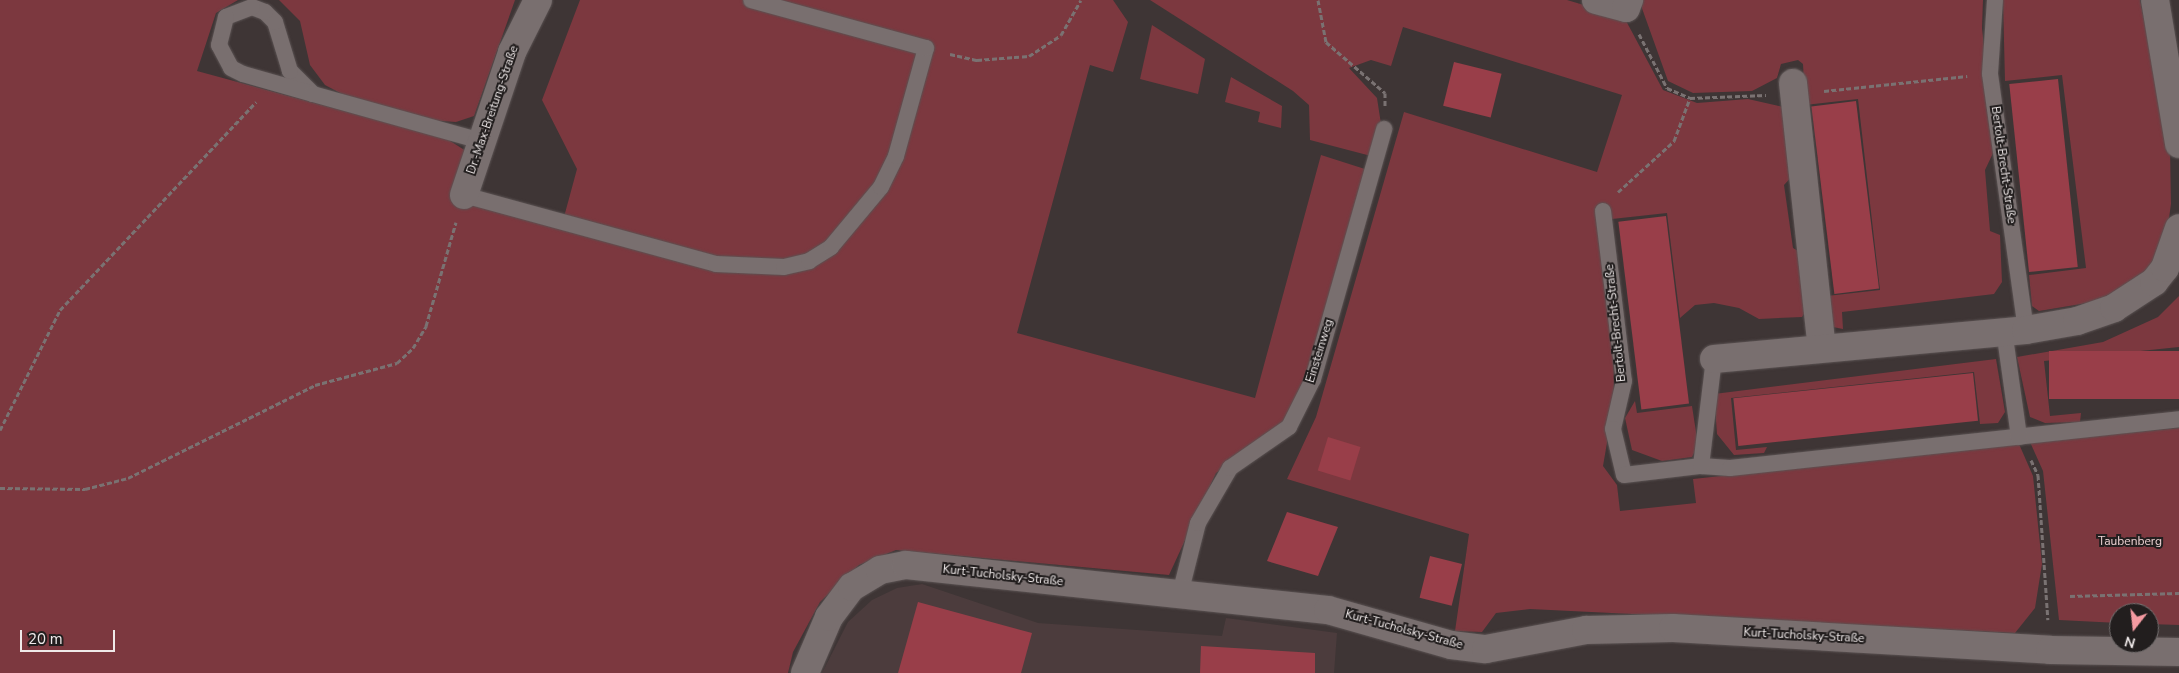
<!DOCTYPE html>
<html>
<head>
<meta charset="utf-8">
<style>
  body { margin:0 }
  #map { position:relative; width:2179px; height:673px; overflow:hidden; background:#3e3535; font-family:"Nunito Sans",sans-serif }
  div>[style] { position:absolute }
  .built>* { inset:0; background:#4c3c3d }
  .green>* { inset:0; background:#7c383f }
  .building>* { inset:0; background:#993e49; transform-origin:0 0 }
  .path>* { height:3px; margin-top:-1.5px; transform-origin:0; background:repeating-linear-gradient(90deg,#7a7272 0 5px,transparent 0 7.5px) }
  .roads { filter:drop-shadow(0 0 1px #5a5252) drop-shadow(0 0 1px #5a5252) }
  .service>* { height:16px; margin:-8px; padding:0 8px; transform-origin:8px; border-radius:8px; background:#796f6f }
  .minor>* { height:28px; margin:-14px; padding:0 14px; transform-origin:14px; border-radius:14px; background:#796f6f }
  span { translate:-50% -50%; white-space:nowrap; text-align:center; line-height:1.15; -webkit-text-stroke:4px #221e1e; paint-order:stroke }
  .street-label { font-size:12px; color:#efe9e9 }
  .park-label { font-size:12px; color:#edd2d3 }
  .north { position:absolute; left:2109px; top:603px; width:50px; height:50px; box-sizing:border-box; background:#221e1e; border:1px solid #746f6f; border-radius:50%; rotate:196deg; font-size:14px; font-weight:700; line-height:20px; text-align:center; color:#efe9e9 }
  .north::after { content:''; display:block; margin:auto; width:18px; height:22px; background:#f49aa1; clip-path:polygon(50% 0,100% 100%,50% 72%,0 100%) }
  .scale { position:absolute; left:20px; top:630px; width:95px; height:22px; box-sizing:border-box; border:2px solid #efe9e9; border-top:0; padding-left:6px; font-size:15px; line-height:18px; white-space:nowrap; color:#efe9e9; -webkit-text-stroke:4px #221e1e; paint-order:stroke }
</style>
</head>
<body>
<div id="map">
  <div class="built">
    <i style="clip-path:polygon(922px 584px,1038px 623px,1222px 636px,1226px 618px,1337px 633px,1334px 673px,822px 673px,848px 622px,872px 600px,897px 588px)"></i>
  </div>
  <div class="green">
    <i style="clip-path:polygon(0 0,238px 0,216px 13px,197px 71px,447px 139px,466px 151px,456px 197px,561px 228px,577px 169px,542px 100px,580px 0,1113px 0,1128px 22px,1113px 72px,1090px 65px,1017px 333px,1255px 398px,1321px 155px,1368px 170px,1309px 373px,1286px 421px,1216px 473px,1169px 575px,896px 550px,859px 565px,820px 602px,793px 652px,788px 673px,0 673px)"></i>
    <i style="clip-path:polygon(279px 0,515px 0,474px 116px,456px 122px,428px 120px,342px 94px,325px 85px,310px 65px,300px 21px)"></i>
    <i style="clip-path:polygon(1150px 0,1567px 0,1624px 17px,1663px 90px,1697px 103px,1748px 99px,1783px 107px,1796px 172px,1784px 185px,1793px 248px,1805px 255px,1807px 309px,1802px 317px,1759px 319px,1739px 308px,1714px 303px,1695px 305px,1680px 318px,1667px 213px,1612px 219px,1614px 402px,1603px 466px,1617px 485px,1620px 511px,1696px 503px,1693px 479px,2019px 444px,2033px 476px,2042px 564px,2035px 608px,2015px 633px,1530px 609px,1496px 613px,1482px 632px,1455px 631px,1469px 534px,1287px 479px,1316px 417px,1404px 112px,1597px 172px,1622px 95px,1403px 27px,1391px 66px,1371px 60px,1349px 68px,1377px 98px,1381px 124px,1371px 156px,1310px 140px,1309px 105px,1293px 91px)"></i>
    <i style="clip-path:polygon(1983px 0,1982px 28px,1995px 149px,1985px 170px,1990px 231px,2000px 235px,2002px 282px,1994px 294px,1842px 312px,1843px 329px,1833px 327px,1827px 296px,1880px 290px,1858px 99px,1805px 105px,1803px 64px,1798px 60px,1781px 64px,1777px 78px,1752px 91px,1693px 93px,1668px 81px,1639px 0)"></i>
    <i style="clip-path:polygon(2003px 0,2140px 0,2170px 147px,2171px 204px,2167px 232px,2155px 261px,2135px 285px,2111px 299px,2039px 311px,2032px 306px,2029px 275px,2086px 268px,2062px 75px,2005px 81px)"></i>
    <i style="clip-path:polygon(1152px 25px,1205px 59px,1198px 94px,1140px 79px)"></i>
    <i style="clip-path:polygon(1231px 77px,1282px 106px,1281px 128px,1258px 122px,1260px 112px,1225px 102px)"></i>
    <i style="clip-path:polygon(2179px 296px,2179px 347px,2044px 361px,2050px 416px,2081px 413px,2080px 422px,2045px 423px,2030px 417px,2017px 357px,2103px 342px,2158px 317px)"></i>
    <i style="clip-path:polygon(1996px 359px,2005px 412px,1998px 423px,1980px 424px,1974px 372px,1731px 398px,1736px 450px,1767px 447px,1764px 453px,1734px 455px,1717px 434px,1714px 394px)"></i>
    <i style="clip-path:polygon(1635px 401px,1637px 413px,1692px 406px,1698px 445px,1692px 457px,1662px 461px,1632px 450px,1625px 418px)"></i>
    <i style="clip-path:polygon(2179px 428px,2179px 625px,2149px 624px,2149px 613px,2119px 613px,2119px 623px,2059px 620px,2043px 471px,2030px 442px)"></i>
  </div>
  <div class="building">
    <i style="left:1454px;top:62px;width:49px;height:45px;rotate:14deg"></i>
    <i style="left:2058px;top:79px;width:189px;height:49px;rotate:84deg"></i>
    <i style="left:1856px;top:101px;width:189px;height:45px;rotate:83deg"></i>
    <i style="left:1666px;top:216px;width:189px;height:48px;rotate:83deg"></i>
    <i style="left:2179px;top:351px;width:48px;height:130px;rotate:90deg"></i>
    <i style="left:1973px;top:373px;width:48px;height:241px;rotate:84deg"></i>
    <i style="left:1328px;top:437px;width:34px;height:35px;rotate:17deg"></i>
    <i style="clip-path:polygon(1287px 512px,1338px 527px,1318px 576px,1267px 561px)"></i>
    <i style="left:1430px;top:556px;width:33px;height:43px;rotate:14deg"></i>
    <i style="clip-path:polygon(918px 602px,1032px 633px,1021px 673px,898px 673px)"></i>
    <i style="clip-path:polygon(1201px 646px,1315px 653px,1315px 673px,1200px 673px)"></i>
  </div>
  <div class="path">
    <i style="left:1318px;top:0;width:43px;rotate:79.2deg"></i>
    <i style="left:1326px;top:42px;width:78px;rotate:40.8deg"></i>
    <i style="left:1385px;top:93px;width:13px;rotate:90deg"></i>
    <i style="left:1639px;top:34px;width:61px;rotate:62.6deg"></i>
    <i style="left:1667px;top:88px;width:25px;rotate:23deg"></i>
    <i style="left:1690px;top:98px;width:76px;rotate:-2.3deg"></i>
    <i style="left:950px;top:54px;width:28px;rotate:13deg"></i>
    <i style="left:977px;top:60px;width:52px;rotate:-4.4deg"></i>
    <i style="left:1029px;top:56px;width:38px;rotate:-33deg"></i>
    <i style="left:1061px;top:35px;width:40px;rotate:-60.3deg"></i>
    <i style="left:1824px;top:91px;width:144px;rotate:-6deg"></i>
    <i style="left:1618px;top:192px;width:76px;rotate:-42.3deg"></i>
    <i style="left:1674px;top:141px;width:46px;rotate:-69.6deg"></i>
    <i style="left:0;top:430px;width:134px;rotate:-63.4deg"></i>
    <i style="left:60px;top:310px;width:286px;rotate:-46.7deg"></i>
    <i style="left:2031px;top:460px;width:17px;rotate:65deg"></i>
    <i style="left:2038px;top:475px;width:145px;rotate:86.1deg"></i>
    <i style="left:0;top:488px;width:85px;rotate:0.7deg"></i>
    <i style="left:85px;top:489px;width:44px;rotate:-14.3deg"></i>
    <i style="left:128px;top:478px;width:209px;rotate:-26.4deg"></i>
    <i style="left:315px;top:385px;width:85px;rotate:-15deg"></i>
    <i style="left:397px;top:363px;width:22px;rotate:-43deg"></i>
    <i style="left:413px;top:348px;width:26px;rotate:-59deg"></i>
    <i style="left:426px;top:326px;width:108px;rotate:-73.9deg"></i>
    <i style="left:2070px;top:596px;width:109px;rotate:-1.6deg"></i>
  </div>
  <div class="roads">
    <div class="service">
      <i style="left:1995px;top:0;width:74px;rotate:93.9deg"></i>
      <i style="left:1990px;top:74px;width:259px;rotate:82deg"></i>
      <i style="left:313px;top:94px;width:33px;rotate:-135deg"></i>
      <i style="left:290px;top:71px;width:51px;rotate:-107deg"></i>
      <i style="left:275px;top:22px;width:14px;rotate:-135deg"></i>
      <i style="left:265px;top:12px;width:14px;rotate:-159deg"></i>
      <i style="left:252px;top:7px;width:28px;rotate:159deg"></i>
      <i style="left:226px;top:17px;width:29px;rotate:104deg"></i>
      <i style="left:219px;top:45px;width:26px;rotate:62deg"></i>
      <i style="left:231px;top:68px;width:13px;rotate:27deg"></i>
      <i style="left:243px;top:74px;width:73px;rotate:15.9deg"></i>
      <i style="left:313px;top:94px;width:174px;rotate:15.6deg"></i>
      <i style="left:464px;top:195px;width:261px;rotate:15.3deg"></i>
      <i style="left:716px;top:264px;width:68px;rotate:2.5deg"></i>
      <i style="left:784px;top:267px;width:26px;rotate:-13deg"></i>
      <i style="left:809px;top:261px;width:26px;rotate:-32deg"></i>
      <i style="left:831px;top:247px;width:78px;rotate:-50.2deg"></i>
      <i style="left:881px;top:187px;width:34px;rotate:-64deg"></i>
      <i style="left:896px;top:156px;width:112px;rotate:-74.5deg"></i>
      <i style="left:926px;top:48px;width:181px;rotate:-164.7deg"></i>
      <i style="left:1603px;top:211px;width:171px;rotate:83deg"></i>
      <i style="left:1624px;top:381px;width:49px;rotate:102.9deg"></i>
      <i style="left:1613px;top:429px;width:47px;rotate:76.6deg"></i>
      <i style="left:1624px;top:475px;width:78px;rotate:-6.7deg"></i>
      <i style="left:1701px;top:466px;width:29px;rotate:4deg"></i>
      <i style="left:1730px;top:468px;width:452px;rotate:-6.2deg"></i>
      <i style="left:2004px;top:330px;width:108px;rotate:82deg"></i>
      <i style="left:1701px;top:466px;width:108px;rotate:-83.1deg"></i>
      <i style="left:1180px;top:594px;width:73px;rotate:-75.8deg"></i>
      <i style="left:1198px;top:523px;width:64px;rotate:-59.8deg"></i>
      <i style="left:1230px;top:468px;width:72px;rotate:-34.8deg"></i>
      <i style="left:1289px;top:427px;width:54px;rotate:-63.4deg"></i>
      <i style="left:1313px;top:379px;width:260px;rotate:-74.1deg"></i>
    </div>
    <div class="minor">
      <i style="left:1596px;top:0;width:31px;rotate:15deg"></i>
      <i style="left:1626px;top:8px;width:9px;rotate:-69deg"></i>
      <i style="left:2155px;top:0;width:146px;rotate:80.5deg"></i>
      <i style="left:1793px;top:83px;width:267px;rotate:83.8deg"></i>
      <i style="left:464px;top:195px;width:151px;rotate:-71.4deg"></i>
      <i style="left:512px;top:52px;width:58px;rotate:-63.4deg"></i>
      <i style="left:1714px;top:359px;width:313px;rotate:-5.3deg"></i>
      <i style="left:2026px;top:330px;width:52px;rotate:-10deg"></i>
      <i style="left:2077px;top:321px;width:39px;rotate:-19deg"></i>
      <i style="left:2114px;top:308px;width:48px;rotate:-33deg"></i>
      <i style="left:2154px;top:282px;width:18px;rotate:-52deg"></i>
      <i style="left:2165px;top:268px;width:42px;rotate:-70.7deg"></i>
      <i style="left:805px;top:673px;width:61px;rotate:-66.8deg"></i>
      <i style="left:829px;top:617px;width:38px;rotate:-53deg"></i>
      <i style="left:852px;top:587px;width:33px;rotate:-31deg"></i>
      <i style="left:880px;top:570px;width:26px;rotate:-11deg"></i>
      <i style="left:906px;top:565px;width:424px;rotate:6.1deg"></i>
      <i style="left:1328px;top:610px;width:128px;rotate:15.9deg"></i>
      <i style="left:1451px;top:645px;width:35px;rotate:7deg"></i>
      <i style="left:1486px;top:649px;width:102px;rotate:-10.8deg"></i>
      <i style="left:1586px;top:630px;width:87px;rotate:-1.3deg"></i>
      <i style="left:1673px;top:628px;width:378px;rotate:3.3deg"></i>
      <i style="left:2050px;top:650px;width:129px;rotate:0.9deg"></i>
    </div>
  </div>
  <div class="street-label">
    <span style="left:493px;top:110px;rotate:-71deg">Dr.-Max-Breitung-Straße</span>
    <span style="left:2003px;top:165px;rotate:82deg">Bertolt-Brecht-Straße</span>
    <span style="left:1616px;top:323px;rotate:-96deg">Bertolt-Brecht-Straße</span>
    <span style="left:1320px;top:351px;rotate:-73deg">Einsteinweg</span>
    <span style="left:1003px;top:576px;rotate:6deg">Kurt-Tucholsky-Straße</span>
    <span style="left:1404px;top:630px;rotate:15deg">Kurt-Tucholsky-Straße</span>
    <span style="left:1804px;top:636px;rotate:3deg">Kurt-Tucholsky-Straße</span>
  </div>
  <div class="park-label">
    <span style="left:2130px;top:542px">Taubenberg</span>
  </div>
  <div class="north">N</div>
  <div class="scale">20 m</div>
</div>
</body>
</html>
